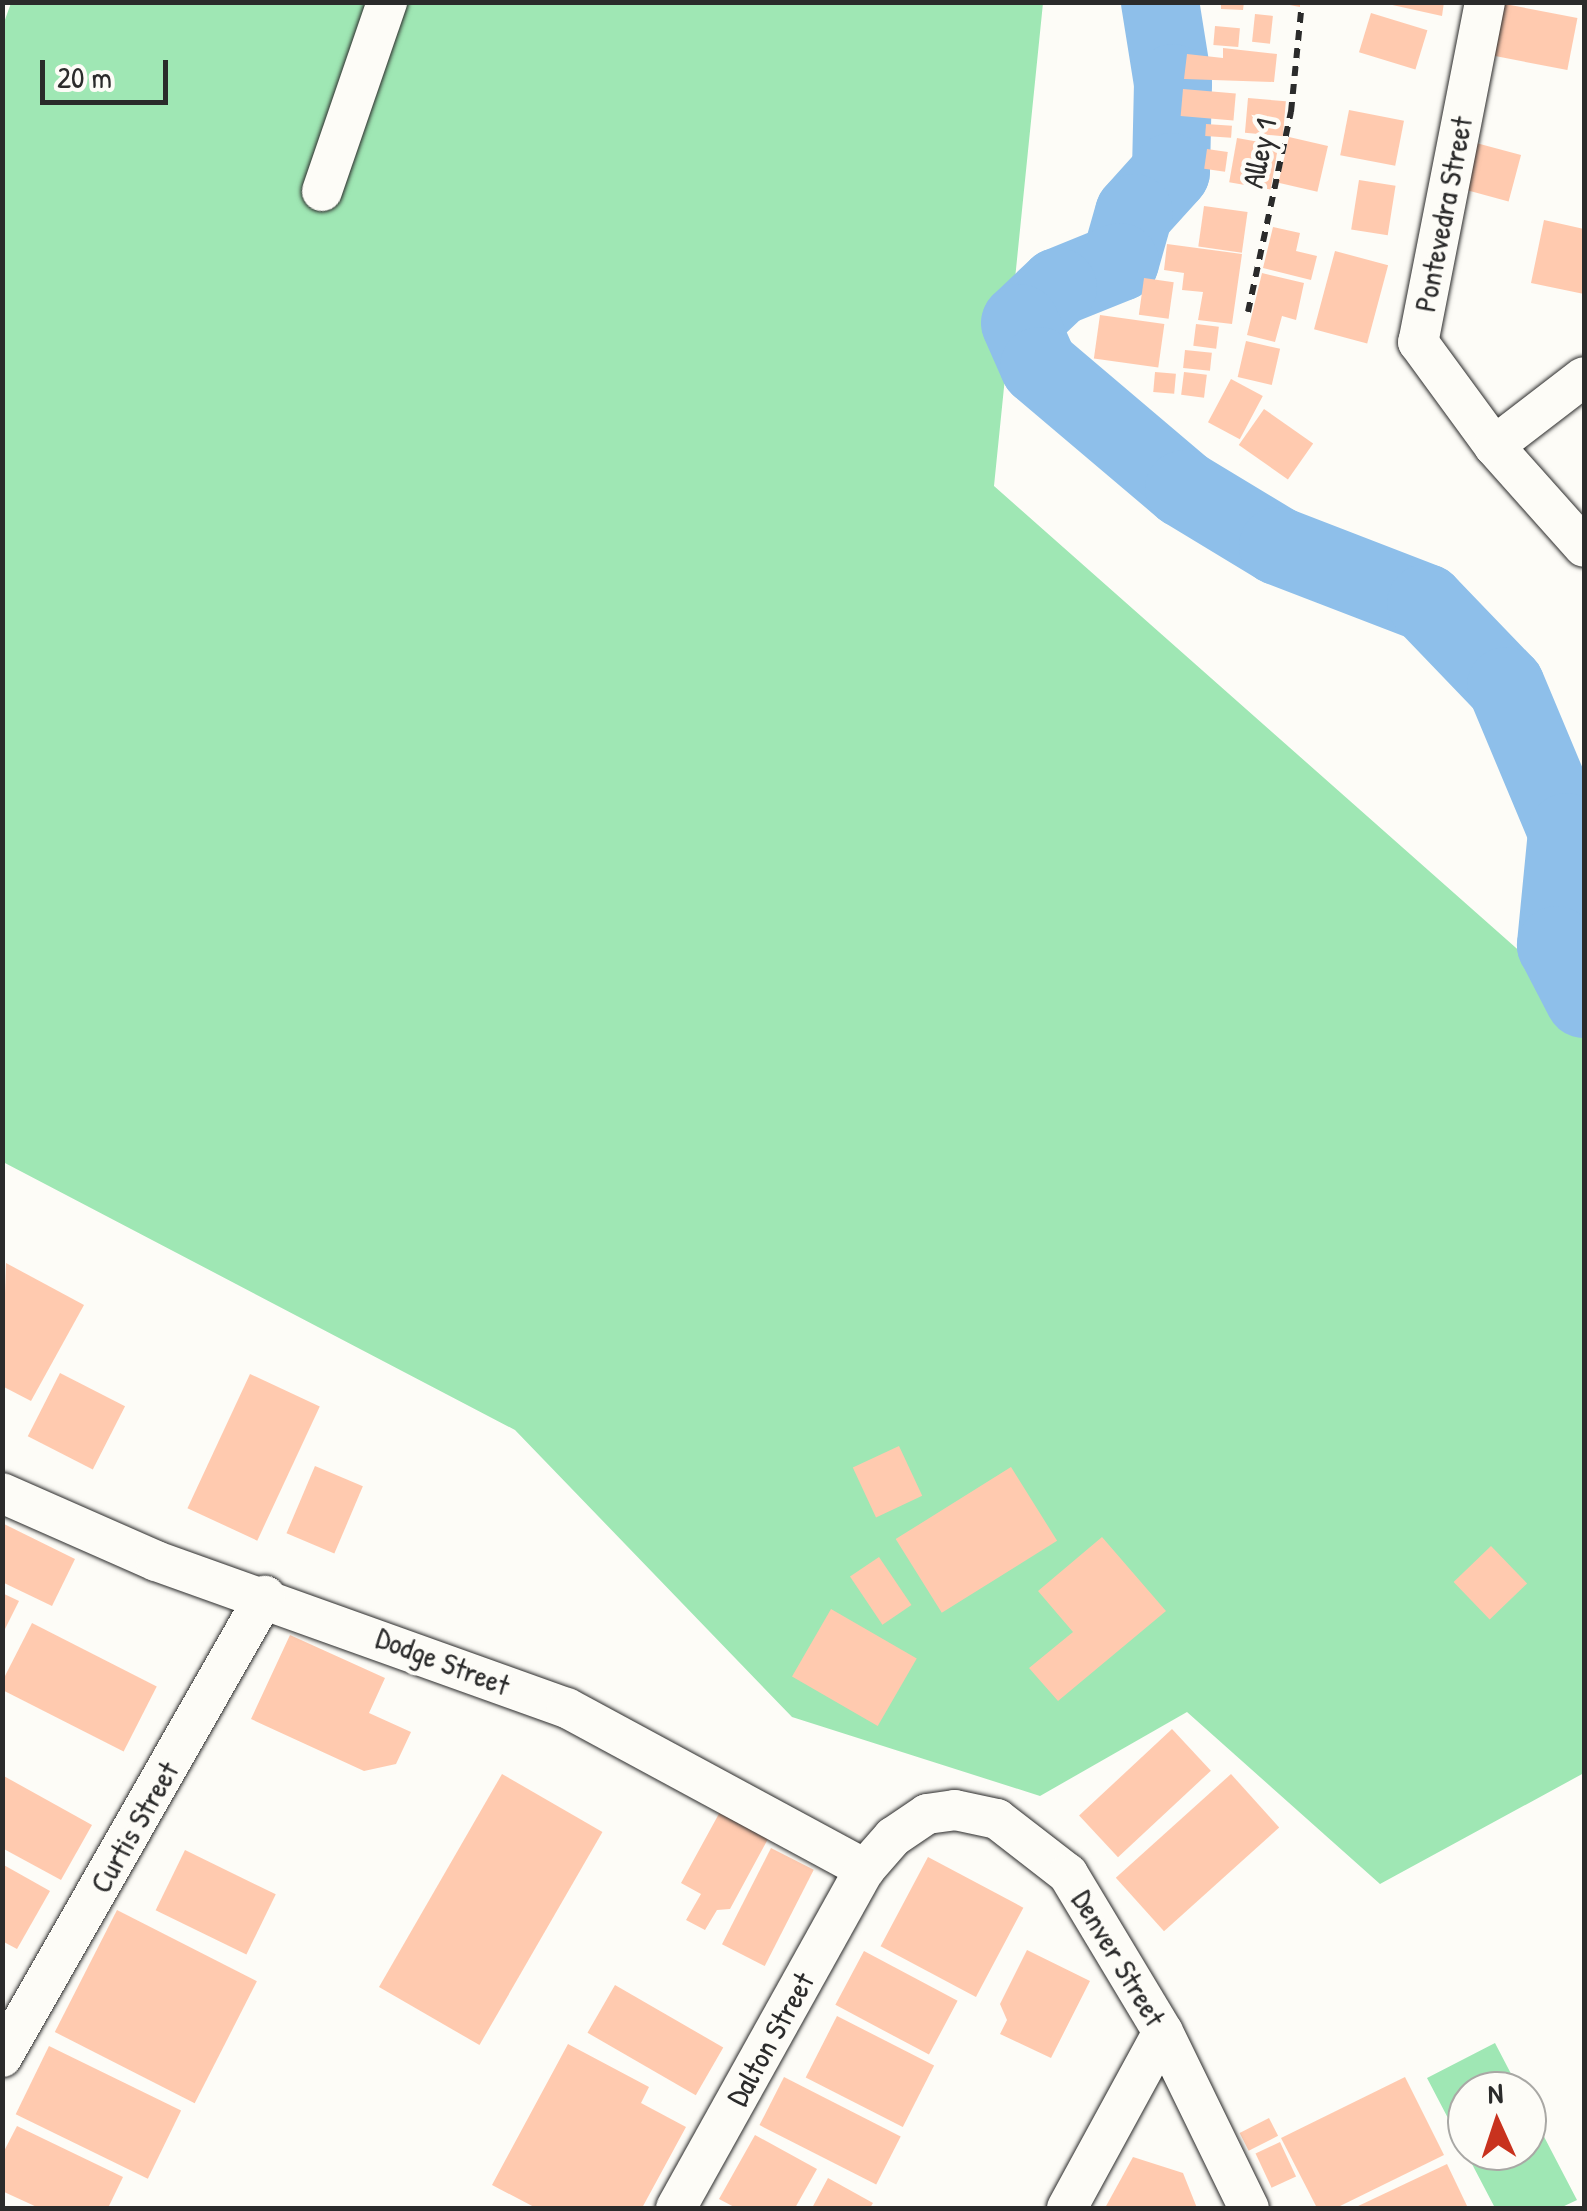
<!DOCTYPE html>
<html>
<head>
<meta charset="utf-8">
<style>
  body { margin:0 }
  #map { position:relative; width:1587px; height:2211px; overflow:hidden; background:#fdfcf7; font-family:"Patrick Hand",sans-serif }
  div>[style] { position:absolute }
  .green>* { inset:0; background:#9fe7b4 }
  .river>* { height:78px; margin:-39px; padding:0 39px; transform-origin:39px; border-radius:39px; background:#8ebfea }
  .building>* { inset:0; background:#ffcaaf; transform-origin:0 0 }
  .path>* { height:6px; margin-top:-3px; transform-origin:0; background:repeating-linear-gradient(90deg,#2b2b2b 0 10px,transparent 0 18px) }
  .roads { filter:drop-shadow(0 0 2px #2b2b2b) drop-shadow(0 0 2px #2b2b2b) }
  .street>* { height:40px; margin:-20px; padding:0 20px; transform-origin:20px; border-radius:20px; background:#fdfcf7 }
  span { translate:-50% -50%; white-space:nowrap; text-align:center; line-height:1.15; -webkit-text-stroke:9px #fdfcf7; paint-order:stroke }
  .street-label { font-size:30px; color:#2b2b2b }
  .frame { position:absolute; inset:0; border:5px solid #2b2b2b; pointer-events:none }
  .north { position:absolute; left:1447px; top:2071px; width:100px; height:100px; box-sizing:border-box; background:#fdfcf7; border:2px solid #a9a8a5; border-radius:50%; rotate:357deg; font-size:28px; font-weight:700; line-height:40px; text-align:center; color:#2b2b2b }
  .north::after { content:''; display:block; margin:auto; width:35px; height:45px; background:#c8321e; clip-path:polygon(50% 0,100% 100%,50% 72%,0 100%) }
  .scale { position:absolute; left:40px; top:60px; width:128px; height:45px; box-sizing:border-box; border:5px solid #2b2b2b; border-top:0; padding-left:12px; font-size:30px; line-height:35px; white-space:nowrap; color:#2b2b2b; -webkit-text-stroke:8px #fdfcf7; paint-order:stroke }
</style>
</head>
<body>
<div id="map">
  <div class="green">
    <i style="clip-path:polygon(11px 3px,1043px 3px,994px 486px,1584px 1008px,1584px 1773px,1380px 1884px,1187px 1712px,1040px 1796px,792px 1717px,515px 1430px,3px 1162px,2px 28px)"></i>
    <i style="clip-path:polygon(1495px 2043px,1520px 2091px,1467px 2091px,1467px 2151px,1527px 2151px,1527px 2104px,1577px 2200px,1560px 2208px,1495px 2208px,1427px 2078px)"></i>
  </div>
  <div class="river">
    <i style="left:1160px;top:2px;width:82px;rotate:80.9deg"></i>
    <i style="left:1173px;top:83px;width:89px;rotate:91.3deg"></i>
    <i style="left:1171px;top:172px;width:55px;rotate:132.1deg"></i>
    <i style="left:1134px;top:213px;width:51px;rotate:105.9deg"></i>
    <i style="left:1120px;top:262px;width:67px;rotate:158deg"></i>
    <i style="left:1058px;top:287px;width:52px;rotate:136.5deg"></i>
    <i style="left:1020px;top:323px;width:47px;rotate:66.2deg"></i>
    <i style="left:1039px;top:366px;width:190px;rotate:40.3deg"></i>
    <i style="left:1184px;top:489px;width:110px;rotate:31.2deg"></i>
    <i style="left:1278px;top:546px;width:159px;rotate:21.1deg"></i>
    <i style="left:1426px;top:603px;width:115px;rotate:46.1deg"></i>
    <i style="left:1506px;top:686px;width:158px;rotate:67.3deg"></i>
    <i style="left:1567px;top:832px;width:114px;rotate:95.6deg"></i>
    <i style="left:1556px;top:945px;width:61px;rotate:62.6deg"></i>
  </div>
  <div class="building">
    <i style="clip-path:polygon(1221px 2px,1244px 2px,1243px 10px,1221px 9px)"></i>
    <i style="clip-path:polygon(1274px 2px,1300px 2px,1300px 7px)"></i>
    <i style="clip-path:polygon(1379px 2px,1444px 2px,1442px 16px)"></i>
    <i style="left:1495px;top:2px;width:84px;height:53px;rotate:11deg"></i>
    <i style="left:1371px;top:13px;width:59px;height:41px;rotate:17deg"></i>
    <i style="left:1255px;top:14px;width:18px;height:28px;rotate:6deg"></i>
    <i style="left:1215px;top:26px;width:25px;height:19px;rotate:5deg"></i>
    <i style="clip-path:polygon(1223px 48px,1277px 54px,1274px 82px,1184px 79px,1187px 54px,1223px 58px)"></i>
    <i style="left:1183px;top:89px;width:53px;height:27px;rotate:5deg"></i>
    <i style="left:1248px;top:98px;width:38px;height:35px;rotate:5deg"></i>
    <i style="left:1349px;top:110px;width:56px;height:46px;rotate:11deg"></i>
    <i style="left:1206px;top:124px;width:26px;height:12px;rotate:4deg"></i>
    <i style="left:1289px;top:137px;width:40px;height:47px;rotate:13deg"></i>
    <i style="left:1237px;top:138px;width:42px;height:45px;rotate:10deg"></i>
    <i style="left:1465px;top:140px;width:58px;height:48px;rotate:15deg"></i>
    <i style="left:1207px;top:149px;width:21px;height:20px;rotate:8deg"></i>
    <i style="left:1359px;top:180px;width:37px;height:50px;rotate:9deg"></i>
    <i style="left:1204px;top:206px;width:44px;height:41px;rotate:8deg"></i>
    <i style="clip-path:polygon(1544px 220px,1584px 229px,1584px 294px,1531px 283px)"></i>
    <i style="clip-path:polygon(1273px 227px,1300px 233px,1296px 251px,1317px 256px,1311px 280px,1263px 268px)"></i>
    <i style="clip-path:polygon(1167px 244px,1242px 254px,1232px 324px,1198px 320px,1203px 292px,1182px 290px,1184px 273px,1164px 270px)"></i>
    <i style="left:1335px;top:251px;width:55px;height:81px;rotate:15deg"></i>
    <i style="clip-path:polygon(1262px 273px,1304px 283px,1296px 320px,1282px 316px,1275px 342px,1247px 335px)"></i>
    <i style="left:1144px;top:278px;width:30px;height:37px;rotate:8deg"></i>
    <i style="left:1100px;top:315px;width:65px;height:44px;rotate:8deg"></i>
    <i style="left:1196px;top:324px;width:23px;height:22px;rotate:7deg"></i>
    <i style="left:1246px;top:341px;width:35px;height:37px;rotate:13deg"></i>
    <i style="left:1185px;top:350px;width:27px;height:18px;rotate:6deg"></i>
    <i style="left:1155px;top:372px;width:21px;height:20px;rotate:5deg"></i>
    <i style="left:1184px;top:372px;width:23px;height:23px;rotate:7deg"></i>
    <i style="left:1231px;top:379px;width:36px;height:49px;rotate:28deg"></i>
    <i style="left:1264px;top:409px;width:60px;height:44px;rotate:35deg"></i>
    <i style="clip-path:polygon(6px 1263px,84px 1305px,31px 1401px,2px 1386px)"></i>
    <i style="left:60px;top:1373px;width:73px;height:71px;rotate:27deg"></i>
    <i style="left:250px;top:1374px;width:77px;height:148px;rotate:25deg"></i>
    <i style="left:899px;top:1446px;width:55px;height:51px;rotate:65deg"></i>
    <i style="left:315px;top:1466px;width:52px;height:73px;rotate:23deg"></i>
    <i style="left:1011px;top:1467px;width:87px;height:136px;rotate:58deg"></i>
    <i style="clip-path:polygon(2px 1523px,75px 1559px,52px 1606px,2px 1582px)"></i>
    <i style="clip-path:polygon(1102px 1537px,1166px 1611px,1058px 1701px,1029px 1668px,1073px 1632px,1038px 1591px)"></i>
    <i style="left:1491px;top:1546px;width:52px;height:52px;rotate:46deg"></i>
    <i style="left:879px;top:1557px;width:58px;height:35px;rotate:56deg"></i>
    <i style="clip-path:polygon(2px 1593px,19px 1601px,2px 1635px)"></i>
    <i style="left:831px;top:1609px;width:99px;height:78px;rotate:30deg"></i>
    <i style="left:32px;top:1623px;width:140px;height:73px;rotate:27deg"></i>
    <i style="clip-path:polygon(290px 1635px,385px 1678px,369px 1713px,411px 1732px,396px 1764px,364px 1771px,251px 1719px)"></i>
    <i style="left:1172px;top:1729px;width:57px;height:127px;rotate:47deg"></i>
    <i style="left:502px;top:1774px;width:116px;height:246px;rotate:30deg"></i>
    <i style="left:1231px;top:1774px;width:72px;height:155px;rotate:48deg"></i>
    <i style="clip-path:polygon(2px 1775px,92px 1825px,61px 1880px,2px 1848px)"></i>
    <i style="clip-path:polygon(721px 1810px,769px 1837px,730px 1909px,717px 1910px,705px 1930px,686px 1920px,701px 1894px,681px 1883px)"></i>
    <i style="left:771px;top:1848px;width:48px;height:108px;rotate:27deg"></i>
    <i style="left:185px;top:1850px;width:101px;height:67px;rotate:26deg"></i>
    <i style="left:928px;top:1857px;width:108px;height:101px;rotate:28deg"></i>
    <i style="clip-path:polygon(2px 1864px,50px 1891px,17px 1949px,2px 1941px)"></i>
    <i style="left:117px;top:1910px;width:157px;height:137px;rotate:27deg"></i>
    <i style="clip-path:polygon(1027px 1950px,1090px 1981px,1051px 2058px,1000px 2034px,1007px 2020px,1000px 2004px)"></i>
    <i style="left:864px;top:1951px;width:106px;height:61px;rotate:28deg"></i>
    <i style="left:615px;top:1985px;width:125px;height:55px;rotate:30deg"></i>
    <i style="left:837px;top:2016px;width:109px;height:69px;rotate:27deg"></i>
    <i style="clip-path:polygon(568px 2044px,649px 2087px,641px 2103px,686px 2127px,642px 2208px,536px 2208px,492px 2185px)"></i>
    <i style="left:49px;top:2046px;width:147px;height:76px;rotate:26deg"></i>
    <i style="left:784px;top:2077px;width:131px;height:54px;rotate:27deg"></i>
    <i style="clip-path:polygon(1405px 2077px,1444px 2155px,1336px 2208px,1317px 2208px,1281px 2138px)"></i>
    <i style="left:1269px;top:2118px;width:20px;height:33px;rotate:63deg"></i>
    <i style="clip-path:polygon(17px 2126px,123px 2177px,108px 2208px,39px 2208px,2px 2191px,2px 2155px)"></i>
    <i style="clip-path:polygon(755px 2135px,817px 2169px,795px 2208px,736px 2208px,719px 2199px)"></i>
    <i style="left:1280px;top:2142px;width:38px;height:27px;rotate:65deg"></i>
    <i style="clip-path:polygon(1133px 2157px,1183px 2173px,1197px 2208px,1105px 2208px)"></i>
    <i style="clip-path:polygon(1447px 2164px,1468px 2208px,1354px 2208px)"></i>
    <i style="clip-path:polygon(828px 2178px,873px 2203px,870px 2208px,812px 2208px)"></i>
  </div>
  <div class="path">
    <i style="left:1248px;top:312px;width:205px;rotate:-77.9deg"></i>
    <i style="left:1291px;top:112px;width:111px;rotate:-84.3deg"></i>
  </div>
  <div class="roads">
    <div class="street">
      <i style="left:1485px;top:2px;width:347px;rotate:101.1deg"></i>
      <i style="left:1418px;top:342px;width:129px;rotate:53.8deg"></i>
      <i style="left:1494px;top:446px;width:135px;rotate:48.3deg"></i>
      <i style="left:322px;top:191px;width:200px;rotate:-71deg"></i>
      <i style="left:1494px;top:446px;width:113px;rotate:-37.5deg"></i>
      <i style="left:2px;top:1493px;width:168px;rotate:23.8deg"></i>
      <i style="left:156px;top:1561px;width:436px;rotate:19.7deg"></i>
      <i style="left:567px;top:1708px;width:339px;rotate:28.4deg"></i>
      <i style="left:2px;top:2057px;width:531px;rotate:-60.3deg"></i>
      <i style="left:676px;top:2208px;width:388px;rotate:-60.9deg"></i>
      <i style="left:865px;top:1869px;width:43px;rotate:-48.8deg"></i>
      <i style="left:893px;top:1837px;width:41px;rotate:-34.1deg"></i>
      <i style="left:927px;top:1814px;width:28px;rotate:-8deg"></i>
      <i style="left:955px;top:1810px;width:43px;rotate:12.1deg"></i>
      <i style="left:997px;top:1819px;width:90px;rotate:37.8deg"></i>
      <i style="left:1068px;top:1874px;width:184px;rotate:59deg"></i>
      <i style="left:1163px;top:2032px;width:196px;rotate:64deg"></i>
      <i style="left:1067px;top:2208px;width:200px;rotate:-61.4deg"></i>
    </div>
  </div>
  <div class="street-label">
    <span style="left:1259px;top:153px;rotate:-78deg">Alley 1</span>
    <span style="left:1443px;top:214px;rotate:-79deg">Pontevedra Street</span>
    <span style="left:443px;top:1661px;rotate:21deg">Dodge Street</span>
    <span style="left:134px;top:1827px;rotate:-60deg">Curtis Street</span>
    <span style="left:1119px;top:1958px;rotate:59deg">Denver Street</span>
    <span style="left:770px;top:2039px;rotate:-61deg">Dalton Street</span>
  </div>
  <div class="frame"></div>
  <div class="north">N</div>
  <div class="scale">20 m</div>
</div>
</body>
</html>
